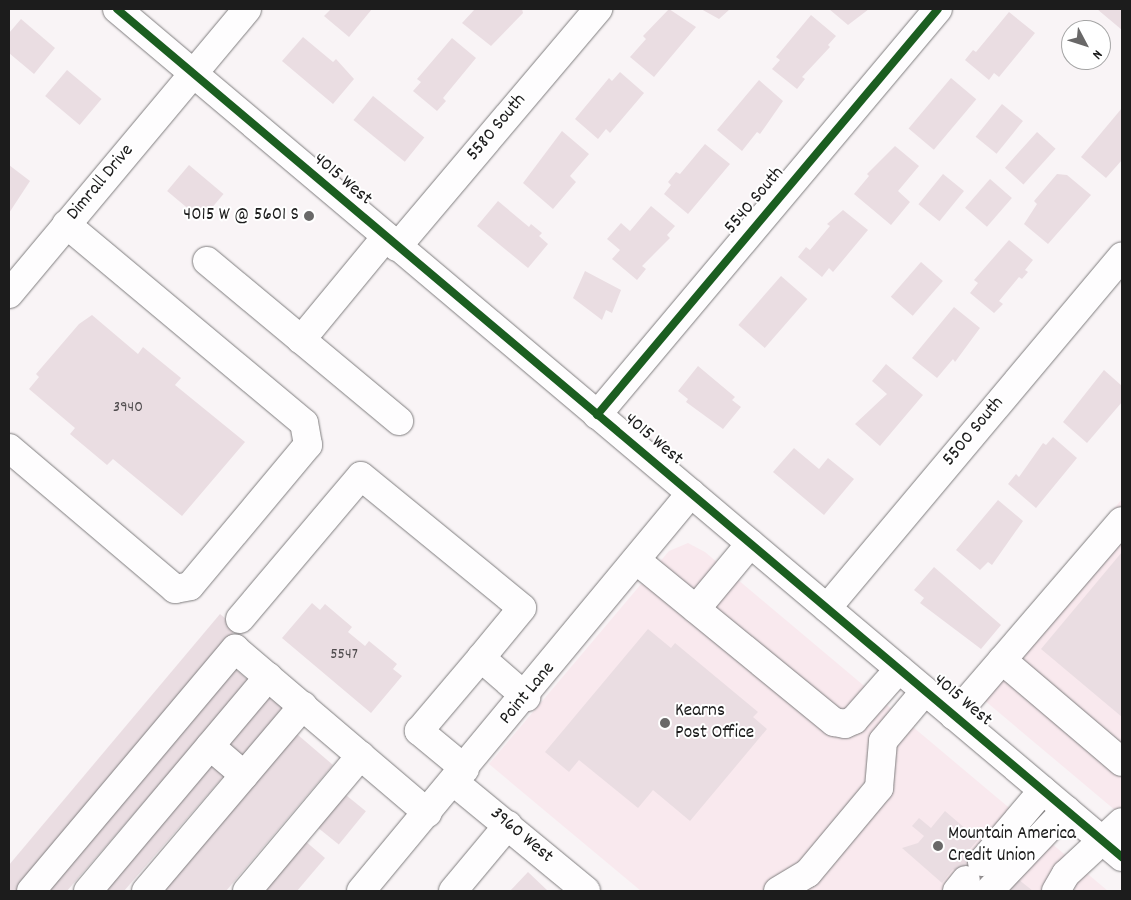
<!DOCTYPE html>
<html>
<head>
<meta charset="utf-8">
<style>
  body { margin:0 }
  #map { position:relative; width:1131px; height:900px; overflow:hidden; background:#f9f4f6; font-family:Dekko,sans-serif }
  div>[style] { position:absolute }
  .built>* { inset:0; background:#f9e9ee }
  .building>* { inset:0; background:#eadde2; transform-origin:0 0 }
  .roads { filter:drop-shadow(0 0 1px #7f7d7e) drop-shadow(0 0 1px #7f7d7e) }
  .minor>* { height:28px; margin:-14px; padding:0 14px; transform-origin:14px; border-radius:14px; background:#fefdfe }
  .cycleway>* { height:8px; margin:-4px; padding:0 4px; transform-origin:4px; border-radius:4px; background:#1b5e20 }
  .dots>* { width:14px; height:14px; translate:-50% -50%; box-sizing:border-box; border:2px solid #fff; border-radius:50% }
  span { translate:-50% -50%; white-space:nowrap; text-align:center; line-height:1.15; -webkit-text-stroke:4px #fff; paint-order:stroke }
  .number-label { font-size:16px; color:#504c4e }
  .number-label span { -webkit-text-stroke-width:0 }
  .street-label { font-size:19px; color:#1c1c1c }
  .poi-label { font-size:19px; color:#1c1c1c }
  .right { translate:-100% -50%; text-align:right }
  .left { translate:0 -50%; text-align:left }
  .frame { position:absolute; inset:0; border:10px solid #1c1c1c; pointer-events:none }
  .north { position:absolute; left:1061px; top:20px; width:50px; height:50px; box-sizing:border-box; background:#fff; border:1px solid #a4a4a4; border-radius:50%; rotate:130deg; font-size:14px; font-weight:700; line-height:20px; text-align:center; color:#1c1c1c }
  .north::after { content:''; display:block; margin:auto; width:18px; height:22px; background:#696868; clip-path:polygon(50% 0,100% 100%,50% 72%,0 100%) }
</style>
</head>
<body>
<div id="map">
  <div class="built">
    <i style="clip-path:polygon(1122px 499px,1122px 816px,965px 684px)"></i>
    <i style="clip-path:polygon(688px 543px,705px 552px,1108px 891px,641px 891px,489px 764px,669px 551px)"></i>
  </div>
  <div class="building">
    <i style="clip-path:polygon(331px 9px,372px 9px,349px 37px,324px 16px)"></i>
    <i style="clip-path:polygon(475px 9px,522px 9px,523px 13px,491px 46px,462px 23px)"></i>
    <i style="clip-path:polygon(669px 9px,696px 27px,654px 77px,630px 57px,646px 39px,643px 36px)"></i>
    <i style="clip-path:polygon(701px 9px,730px 9px,719px 19px)"></i>
    <i style="clip-path:polygon(829px 9px,869px 9px,848px 25px)"></i>
    <i style="clip-path:polygon(1097px 9px,1122px 9px,1122px 30px)"></i>
    <i style="clip-path:polygon(1009px 12px,1035px 33px,999px 77px,994px 73px,989px 80px,965px 60px,973px 50px,976px 52px)"></i>
    <i style="clip-path:polygon(811px 15px,836px 36px,828px 45px,830px 47px,802px 77px,805px 79px,797px 89px,772px 69px,780px 60px,776px 57px)"></i>
    <i style="clip-path:polygon(21px 19px,55px 48px,34px 74px,9px 53px,9px 33px)"></i>
    <i style="clip-path:polygon(303px 37px,333px 62px,336px 59px,354px 79px,333px 104px,282px 61px)"></i>
    <i style="clip-path:polygon(452px 38px,476px 58px,443px 98px,446px 101px,437px 111px,413px 91px,421px 82px,417px 79px)"></i>
    <i style="left:67px;top:70px;width:45px;height:34px;rotate:40deg"></i>
    <i style="clip-path:polygon(620px 72px,644px 93px,610px 133px,606px 129px,598px 139px,575px 119px,609px 78px,612px 81px)"></i>
    <i style="left:951px;top:78px;width:33px;height:66px;rotate:40deg"></i>
    <i style="clip-path:polygon(759px 80px,783px 101px,760px 134px,757px 132px,742px 151px,717px 130px)"></i>
    <i style="left:373px;top:96px;width:66px;height:31px;rotate:39deg"></i>
    <i style="left:1002px;top:104px;width:27px;height:42px;rotate:39deg"></i>
    <i style="clip-path:polygon(1122px 108px,1122px 160px,1106px 178px,1081px 157px)"></i>
    <i style="clip-path:polygon(562px 131px,589px 154px,570px 176px,576px 182px,553px 209px,523px 183px)"></i>
    <i style="left:1037px;top:132px;width:25px;height:48px;rotate:42deg"></i>
    <i style="clip-path:polygon(705px 144px,730px 164px,688px 214px,664px 194px,671px 185px,668px 182px,676px 172px,680px 174px)"></i>
    <i style="clip-path:polygon(895px 146px,919px 166px,898px 191px,910px 202px,891px 225px,854px 194px,869px 176px,867px 174px)"></i>
    <i style="clip-path:polygon(9px 165px,30px 181px,9px 213px)"></i>
    <i style="left:189px;top:165px;width:45px;height:34px;rotate:40deg"></i>
    <i style="left:943px;top:174px;width:27px;height:39px;rotate:39deg"></i>
    <i style="clip-path:polygon(1057px 174px,1067px 175px,1091px 195px,1048px 244px,1024px 224px,1037px 204px,1034px 201px)"></i>
    <i style="left:990px;top:179px;width:29px;height:38px;rotate:41deg"></i>
    <i style="clip-path:polygon(498px 201px,529px 227px,531px 224px,542px 233px,539px 236px,548px 244px,528px 268px,477px 226px)"></i>
    <i style="clip-path:polygon(651px 206px,675px 226px,667px 235px,670px 238px,642px 266px,646px 269px,637px 280px,612px 259px,620px 250px,607px 239px,621px 223px,630px 231px)"></i>
    <i style="clip-path:polygon(843px 210px,868px 230px,833px 272px,829px 268px,822px 277px,798px 257px,806px 247px,810px 250px,830px 226px,827px 224px)"></i>
    <i style="clip-path:polygon(1009px 240px,1033px 260px,1025px 270px,1028px 272px,1022px 279px,1019px 277px,999px 301px,1003px 304px,994px 313px,970px 293px,978px 283px,974px 280px)"></i>
    <i style="left:921px;top:262px;width:29px;height:46px;rotate:41deg"></i>
    <i style="clip-path:polygon(585px 271px,621px 290px,612px 313px,606px 310px,602px 320px,573px 298px)"></i>
    <i style="left:781px;top:276px;width:35px;height:65px;rotate:41deg"></i>
    <i style="clip-path:polygon(954px 307px,980px 328px,955px 362px,953px 359px,937px 378px,912px 358px)"></i>
    <i style="clip-path:polygon(92px 315px,138px 354px,143px 347px,181px 378px,175px 385px,245px 442px,182px 516px,113px 459px,107px 465px,70px 434px,75px 428px,29px 389px,39px 377px,36px 374px,79px 324px)"></i>
    <i style="clip-path:polygon(886px 364px,923px 395px,880px 446px,855px 424px,887px 394px,872px 381px)"></i>
    <i style="clip-path:polygon(698px 366px,735px 397px,732px 400px,741px 407px,723px 429px,686px 402px,688px 399px,678px 391px)"></i>
    <i style="clip-path:polygon(1104px 370px,1122px 386px,1122px 402px,1087px 443px,1063px 422px)"></i>
    <i style="clip-path:polygon(1053px 437px,1077px 458px,1036px 508px,1008px 484px,1016px 474px,1019px 477px,1043px 443px,1046px 445px)"></i>
    <i style="clip-path:polygon(794px 448px,819px 469px,828px 458px,854px 479px,824px 515px,773px 472px)"></i>
    <i style="clip-path:polygon(998px 500px,1023px 521px,992px 565px,988px 562px,980px 570px,956px 550px)"></i>
    <i style="clip-path:polygon(1122px 552px,1122px 717px,1041px 649px)"></i>
    <i style="clip-path:polygon(934px 567px,1001px 625px,981px 649px,920px 603px,924px 598px,914px 590px)"></i>
    <i style="clip-path:polygon(312px 603px,320px 610px,325px 604px,352px 627px,348px 632px,365px 646px,369px 641px,397px 664px,393px 669px,402px 676px,371px 713px,282px 638px)"></i>
    <i style="clip-path:polygon(220px 614px,237px 628px,16px 891px,9px 891px,9px 865px)"></i>
    <i style="clip-path:polygon(648px 629px,671px 648px,675px 643px,758px 712px,753px 717px,767px 729px,690px 821px,653px 790px,638px 808px,579px 760px,569px 772px,545px 752px)"></i>
    <i style="left:232px;top:666px;width:23px;height:294px;rotate:41deg"></i>
    <i style="left:265px;top:694px;width:22px;height:65px;rotate:39deg"></i>
    <i style="clip-path:polygon(291px 729px,333px 765px,226px 891px,155px 891px)"></i>
    <i style="left:210px;top:760px;width:21px;height:171px;rotate:41deg"></i>
    <i style="left:341px;top:791px;width:32px;height:43px;rotate:39deg"></i>
    <i style="clip-path:polygon(945px 811px,967px 830px,979px 828px,984px 833px,968px 851px,986px 866px,971px 885px,953px 869px,942px 883px,902px 848px,918px 843px,924px 836px,912px 826px,919px 818px,931px 828px)"></i>
    <i style="clip-path:polygon(304px 840px,325px 858px,297px 891px,262px 891px)"></i>
    <i style="clip-path:polygon(528px 872px,548px 891px,510px 891px)"></i>
    <i style="clip-path:polygon(1013px 875px,1033px 891px,999px 891px)"></i>
  </div>
  <div class="roads">
    <div class="minor">
      <i style="left:117px;top:9px;width:1315px;rotate:40.16deg"></i>
      <i style="left:397px;top:247px;width:312px;rotate:-49.8deg"></i>
      <i style="left:207px;top:261px;width:250px;rotate:39.8deg"></i>
      <i style="left:9px;top:294px;width:371px;rotate:-50.1deg"></i>
      <i style="left:301px;top:340px;width:134px;rotate:-50.5deg"></i>
      <i style="left:597px;top:415px;width:530px;rotate:-49.97deg"></i>
      <i style="left:9px;top:448px;width:218px;rotate:40.3deg"></i>
      <i style="left:175px;top:589px;width:15px;rotate:-11deg"></i>
      <i style="left:190px;top:586px;width:184px;rotate:-50.1deg"></i>
      <i style="left:308px;top:445px;width:22px;rotate:-100deg"></i>
      <i style="left:304px;top:423px;width:310px;rotate:-140.1deg"></i>
      <i style="left:636px;top:560px;width:256px;rotate:39.3deg"></i>
      <i style="left:834px;top:722px;width:11px;rotate:10deg"></i>
      <i style="left:845px;top:724px;width:10px;rotate:-24deg"></i>
      <i style="left:854px;top:720px;width:68px;rotate:-48.6deg"></i>
      <i style="left:827px;top:608px;width:459px;rotate:-50deg"></i>
      <i style="left:696px;top:609px;width:85px;rotate:-50.3deg"></i>
      <i style="left:240px;top:619px;width:187px;rotate:-49.8deg"></i>
      <i style="left:361px;top:476px;width:208px;rotate:39.3deg"></i>
      <i style="left:522px;top:608px;width:65px;rotate:129.4deg"></i>
      <i style="left:1002px;top:660px;width:157px;rotate:40.4deg"></i>
      <i style="left:954px;top:716px;width:257px;rotate:-49.3deg"></i>
      <i style="left:210px;top:746px;width:45px;rotate:40.5deg"></i>
      <i style="left:465px;top:769px;width:60px;rotate:-140.4deg"></i>
      <i style="left:419px;top:731px;width:96px;rotate:-49.7deg"></i>
      <i style="left:481px;top:658px;width:60px;rotate:40.9deg"></i>
      <i style="left:454px;top:782px;width:171px;rotate:39.5deg"></i>
      <i style="left:982px;top:862px;width:94px;rotate:-49.7deg"></i>
      <i style="left:31px;top:891px;width:317px;rotate:-49.9deg"></i>
      <i style="left:235px;top:649px;width:253px;rotate:40.4deg"></i>
      <i style="left:88px;top:891px;width:280px;rotate:-49.9deg"></i>
      <i style="left:146px;top:891px;width:243px;rotate:-49.7deg"></i>
      <i style="left:247px;top:891px;width:177px;rotate:-50deg"></i>
      <i style="left:361px;top:891px;width:517px;rotate:-50.34deg"></i>
      <i style="left:453px;top:891px;width:86px;rotate:-50.2deg"></i>
      <i style="left:778px;top:891px;width:35px;rotate:-31deg"></i>
      <i style="left:808px;top:873px;width:111px;rotate:-50.1deg"></i>
      <i style="left:879px;top:788px;width:47px;rotate:-85.1deg"></i>
      <i style="left:883px;top:741px;width:65px;rotate:-50deg"></i>
      <i style="left:957px;top:891px;width:14px;rotate:-51deg"></i>
      <i style="left:989px;top:891px;width:112px;rotate:-46.5deg"></i>
      <i style="left:1056px;top:891px;width:20px;rotate:-60deg"></i>
      <i style="left:1066px;top:874px;width:76px;rotate:-42.9deg"></i>
    </div>
  </div>
  <div class="cycleway">
    <i style="left:117px;top:9px;width:1315px;rotate:40.16deg"></i>
    <i style="left:597px;top:415px;width:530px;rotate:-49.97deg"></i>
  </div>
  <div class="dots">
    <i style="left:309px;top:216px;background:#696868"></i>
    <i style="left:665px;top:723px;background:#696868"></i>
    <i style="left:938px;top:846px;background:#696868"></i>
  </div>
  <div class="number-label">
    <span style="left:128px;top:408px">3940</span>
    <span style="left:344px;top:655px">5547</span>
  </div>
  <div class="street-label">
    <span style="left:497px;top:128px;rotate:-50deg">5580 South</span>
    <span style="left:342px;top:180px;rotate:40deg">4015 West</span>
    <span style="left:101px;top:183px;rotate:-50deg">Dimrall Drive</span>
    <span style="left:755px;top:201px;rotate:-50deg">5540 South</span>
    <span style="left:974px;top:432px;rotate:-50deg">5500 South</span>
    <span style="left:653px;top:440px;rotate:40deg">4015 West</span>
    <span style="left:528px;top:694px;rotate:-50deg">Point Lane</span>
    <span style="left:962px;top:701px;rotate:40deg">4015 West</span>
    <span style="left:521px;top:836px;rotate:40deg">3960 West</span>
  </div>
  <div class="poi-label">
    <span class="right" style="left:299px;top:216px">4015 W @ 5601 S</span>
    <span class="left" style="left:675px;top:723px">Kearns<br>Post Office</span>
    <span class="left" style="left:948px;top:846px">Mountain America<br>Credit Union</span>
  </div>
  <div class="frame"></div>
  <div class="north">N</div>
</div>
</body>
</html>
